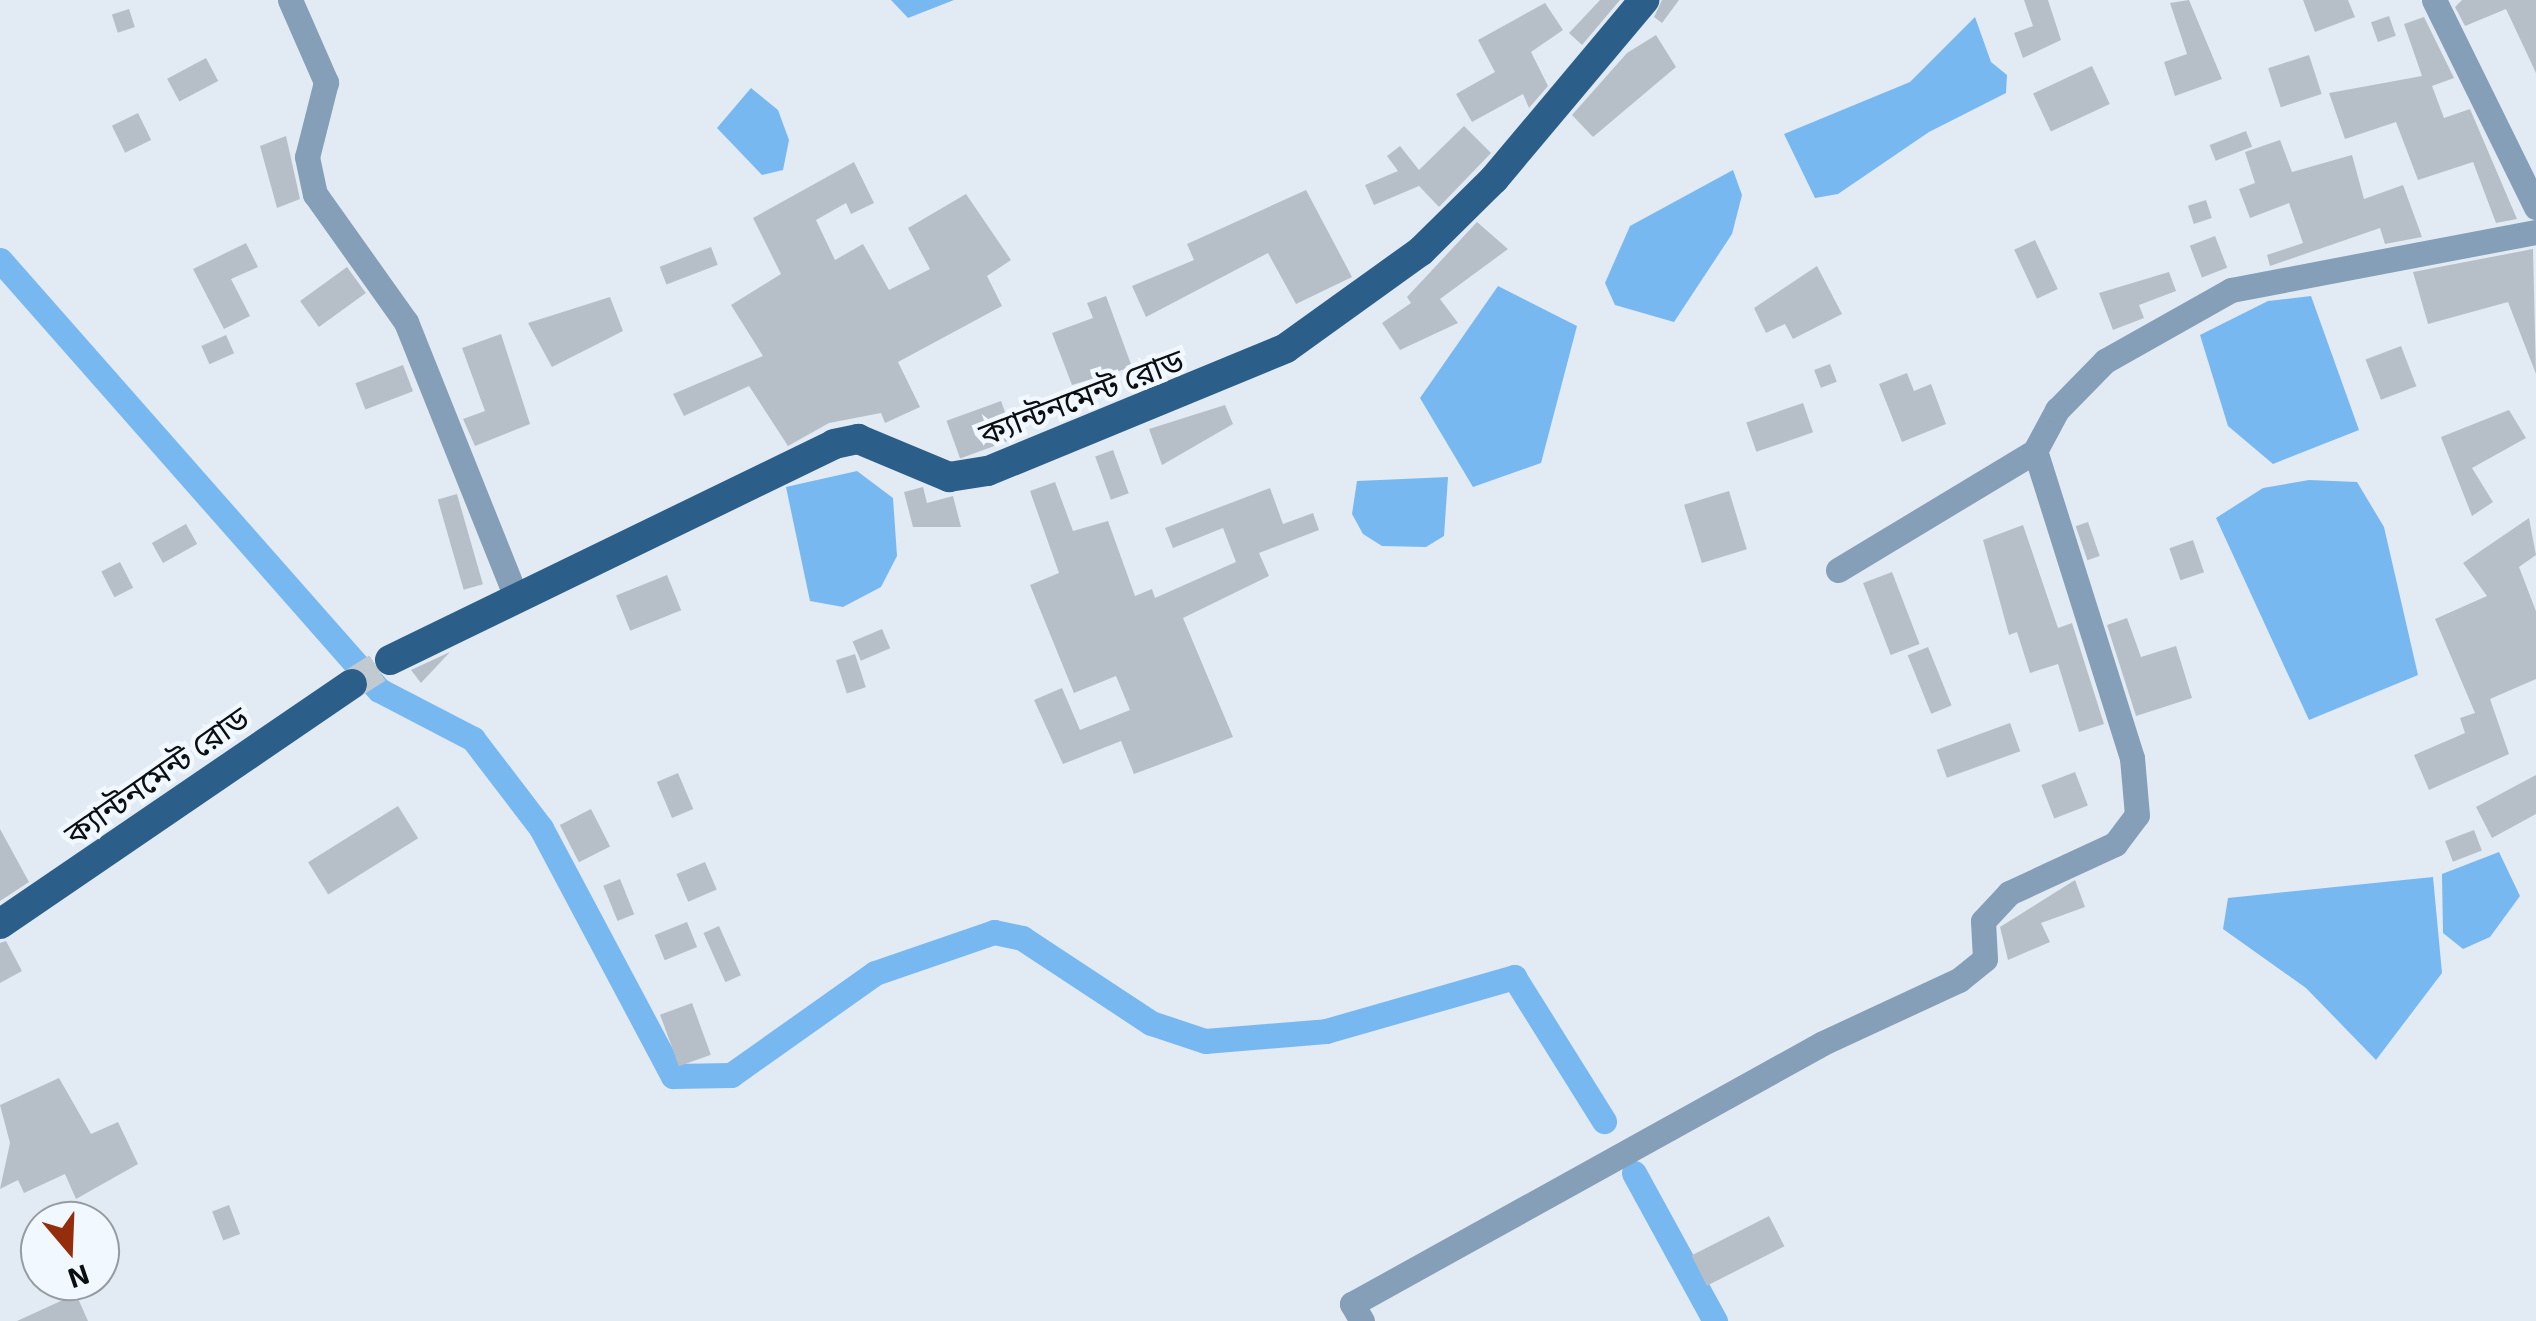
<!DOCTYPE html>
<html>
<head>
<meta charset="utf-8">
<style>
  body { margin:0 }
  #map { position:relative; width:2536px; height:1321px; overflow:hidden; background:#e2ebf3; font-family:"Exo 2","Noto Sans Bengali",sans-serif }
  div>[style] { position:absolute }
  .water>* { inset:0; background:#78b8f1 }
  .canal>* { height:25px; margin:-12.5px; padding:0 12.5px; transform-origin:12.5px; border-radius:12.5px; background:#78b8f1 }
  .building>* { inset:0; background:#b6bfc7; transform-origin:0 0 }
  .major-tunnel>* { height:30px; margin-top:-15px; transform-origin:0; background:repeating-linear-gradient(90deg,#c2cad1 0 30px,transparent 0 45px) }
  .minor>* { height:25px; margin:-12.5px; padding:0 12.5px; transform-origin:12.5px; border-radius:12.5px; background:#849fb7 }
  .major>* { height:30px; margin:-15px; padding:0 15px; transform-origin:15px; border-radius:15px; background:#2b5f8a }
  span { translate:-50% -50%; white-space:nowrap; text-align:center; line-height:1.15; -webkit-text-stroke:9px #f1f8ff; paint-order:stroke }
  .street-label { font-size:32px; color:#0c0f12 }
  .north { position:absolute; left:20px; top:1201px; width:100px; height:100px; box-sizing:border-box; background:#f1f8ff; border:2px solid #959ba0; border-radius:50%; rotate:161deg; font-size:28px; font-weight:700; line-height:40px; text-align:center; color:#0c0f12 }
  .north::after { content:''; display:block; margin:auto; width:35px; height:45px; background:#942d0c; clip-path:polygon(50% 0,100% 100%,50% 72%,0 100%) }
</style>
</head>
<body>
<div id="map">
  <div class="water">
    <i style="clip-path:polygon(891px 0,954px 0,908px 18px)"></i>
    <i style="clip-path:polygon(1975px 17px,1991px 62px,2007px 75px,2006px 93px,1929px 132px,1838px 194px,1815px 198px,1784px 134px,1910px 82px)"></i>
    <i style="clip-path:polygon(751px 88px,778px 110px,789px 140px,783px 170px,762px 175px,717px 128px)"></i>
    <i style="clip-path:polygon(1733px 170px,1742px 195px,1732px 234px,1674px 322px,1615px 305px,1605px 283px,1630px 226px)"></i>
    <i style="clip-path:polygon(1498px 286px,1577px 326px,1541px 463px,1473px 487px,1420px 398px)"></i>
    <i style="clip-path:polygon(2311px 296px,2359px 430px,2273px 464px,2228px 426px,2200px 335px,2268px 301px)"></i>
    <i style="clip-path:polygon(857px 471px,893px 498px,897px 556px,881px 587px,843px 607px,810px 601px,786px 487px)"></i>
    <i style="clip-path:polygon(1448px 477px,1444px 536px,1426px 547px,1382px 546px,1363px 534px,1352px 514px,1357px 481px)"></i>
    <i style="clip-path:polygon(2309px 480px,2357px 482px,2384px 527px,2418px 675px,2309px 720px,2216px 518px,2263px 488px)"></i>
    <i style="clip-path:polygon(2499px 852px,2520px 896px,2490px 937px,2463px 949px,2443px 933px,2442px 874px)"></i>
    <i style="clip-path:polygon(2433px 877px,2442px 973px,2376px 1060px,2306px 988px,2223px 929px,2228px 898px)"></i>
  </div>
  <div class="canal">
    <i style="left:0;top:260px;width:573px;rotate:48.61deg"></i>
    <i style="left:379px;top:690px;width:106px;rotate:27.5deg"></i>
    <i style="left:473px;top:739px;width:112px;rotate:52.6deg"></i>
    <i style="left:541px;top:828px;width:281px;rotate:62deg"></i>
    <i style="left:673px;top:1076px;width:58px;rotate:-1deg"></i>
    <i style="left:731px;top:1075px;width:176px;rotate:-35.3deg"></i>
    <i style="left:875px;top:973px;width:126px;rotate:-19deg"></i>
    <i style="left:994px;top:932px;width:29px;rotate:12deg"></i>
    <i style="left:1022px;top:938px;width:154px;rotate:33.4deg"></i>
    <i style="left:1151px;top:1023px;width:57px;rotate:18.4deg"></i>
    <i style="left:1205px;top:1041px;width:121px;rotate:-4.7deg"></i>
    <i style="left:1326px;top:1031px;width:196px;rotate:-16deg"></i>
    <i style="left:1514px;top:977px;width:170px;rotate:58deg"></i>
    <i style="left:1634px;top:1173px;width:169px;rotate:61.3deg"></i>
  </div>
  <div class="building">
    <i style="clip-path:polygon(1600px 0,1620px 0,1582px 45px,1569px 33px)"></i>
    <i style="clip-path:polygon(1662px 0,1679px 0,1662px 23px,1654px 17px)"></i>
    <i style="clip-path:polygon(2024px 0,2048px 0,2061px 40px,2023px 58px,2014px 33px,2033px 26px)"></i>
    <i style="clip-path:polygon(2189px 0,2222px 79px,2175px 96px,2164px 62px,2187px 54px,2170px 3px)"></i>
    <i style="clip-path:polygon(2303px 0,2348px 0,2355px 17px,2315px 32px)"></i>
    <i style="clip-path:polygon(2462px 0,2536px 0,2536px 73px,2506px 9px,2465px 26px,2455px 7px)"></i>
    <i style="clip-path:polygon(1545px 3px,1563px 30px,1531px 52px,1548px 86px,1529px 108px,1523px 94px,1472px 122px,1456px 94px,1495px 72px,1478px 40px)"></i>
    <i style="left:129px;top:9px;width:19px;height:18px;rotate:72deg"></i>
    <i style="left:2389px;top:16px;width:21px;height:19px;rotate:71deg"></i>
    <i style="clip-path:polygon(2424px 17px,2454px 78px,2432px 86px,2444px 118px,2470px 109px,2517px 219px,2496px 223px,2473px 162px,2418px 180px,2396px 122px,2345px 139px,2329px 93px,2422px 76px,2404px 24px)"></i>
    <i style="clip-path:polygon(1656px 35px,1676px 67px,1593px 137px,1572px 115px,1627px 53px)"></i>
    <i style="left:2309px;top:55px;width:41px;height:43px;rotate:72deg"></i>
    <i style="left:206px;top:58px;width:26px;height:44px;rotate:62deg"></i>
    <i style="left:2092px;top:66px;width:42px;height:65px;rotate:65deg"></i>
    <i style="left:138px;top:113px;width:30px;height:29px;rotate:64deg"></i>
    <i style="clip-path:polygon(1464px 126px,1491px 153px,1439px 207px,1419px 186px,1374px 205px,1365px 185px,1398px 171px,1387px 156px,1400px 146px,1419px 170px)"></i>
    <i style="left:2246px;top:131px;width:17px;height:39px;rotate:69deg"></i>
    <i style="clip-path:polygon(286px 136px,300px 199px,277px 208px,260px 146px)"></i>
    <i style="clip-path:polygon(2280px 140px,2292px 172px,2352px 155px,2364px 199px,2403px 185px,2422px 237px,2385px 244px,2380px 228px,2270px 266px,2267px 255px,2303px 243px,2289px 203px,2250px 218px,2239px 189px,2255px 183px,2245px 152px)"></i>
    <i style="clip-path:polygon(854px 162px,874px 203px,851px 214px,846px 203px,816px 220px,835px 260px,863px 244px,889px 290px,930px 269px,908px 228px,966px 194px,1011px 260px,987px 276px,1002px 306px,898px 362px,920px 407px,885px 423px,881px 413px,829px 423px,788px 446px,749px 386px,684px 416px,673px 394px,763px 356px,731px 305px,781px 274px,753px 218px)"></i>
    <i style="clip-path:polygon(1306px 190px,1352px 277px,1296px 304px,1268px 253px,1146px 317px,1132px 286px,1194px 260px,1187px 244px)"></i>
    <i style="left:2206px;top:200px;width:19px;height:19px;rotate:72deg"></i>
    <i style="clip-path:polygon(1477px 222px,1508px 249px,1440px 299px,1458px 323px,1400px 350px,1382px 323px,1411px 303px,1407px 297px)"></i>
    <i style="left:2215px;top:236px;width:34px;height:27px;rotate:69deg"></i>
    <i style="left:2035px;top:240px;width:54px;height:23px;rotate:65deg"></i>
    <i style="clip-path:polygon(246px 243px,258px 267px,231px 279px,250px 316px,224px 329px,193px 269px)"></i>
    <i style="left:711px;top:247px;width:19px;height:55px;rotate:69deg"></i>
    <i style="clip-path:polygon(2533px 249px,2536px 374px,2508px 302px,2428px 324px,2413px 272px)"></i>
    <i style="clip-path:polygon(1817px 266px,1842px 314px,1793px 339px,1785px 324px,1766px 333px,1754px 308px)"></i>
    <i style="left:347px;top:267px;width:32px;height:58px;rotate:54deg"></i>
    <i style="clip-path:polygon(2169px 272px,2176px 291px,2139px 305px,2144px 318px,2113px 330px,2099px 293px)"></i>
    <i style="clip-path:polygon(1106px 296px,1132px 367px,1072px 385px,1052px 333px,1093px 318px,1087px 303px)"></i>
    <i style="clip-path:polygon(610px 297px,623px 331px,552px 367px,528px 323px)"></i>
    <i style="clip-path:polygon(501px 334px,530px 424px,475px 446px,463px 419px,485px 411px,462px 348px)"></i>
    <i style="left:226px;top:335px;width:20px;height:27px;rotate:66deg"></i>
    <i style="left:2401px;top:346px;width:43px;height:38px;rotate:69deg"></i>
    <i style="left:1830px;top:364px;width:19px;height:17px;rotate:69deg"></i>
    <i style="left:403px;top:365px;width:28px;height:51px;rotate:69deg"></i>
    <i style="clip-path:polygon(1907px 373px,1914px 391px,1931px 384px,1946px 424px,1902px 442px,1879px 384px)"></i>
    <i style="left:1001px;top:401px;width:40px;height:58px;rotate:70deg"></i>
    <i style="left:1803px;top:403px;width:31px;height:60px;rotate:71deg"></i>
    <i style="clip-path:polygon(1225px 405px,1233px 424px,1162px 465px,1149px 429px)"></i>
    <i style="clip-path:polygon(2509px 410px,2526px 438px,2472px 468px,2493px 502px,2472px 516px,2441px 437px)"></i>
    <i style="left:1113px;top:450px;width:46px;height:19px;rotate:70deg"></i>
    <i style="clip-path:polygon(1055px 482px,1073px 531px,1108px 521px,1135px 596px,1152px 589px,1155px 598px,1236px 562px,1223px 528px,1173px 548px,1165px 528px,1270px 488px,1283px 524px,1313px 513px,1319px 530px,1259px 553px,1269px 576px,1183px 618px,1233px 737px,1134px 774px,1121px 741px,1063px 764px,1034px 700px,1062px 688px,1080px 730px,1130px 710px,1116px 676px,1074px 693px,1030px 585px,1059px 573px,1030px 491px)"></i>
    <i style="clip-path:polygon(923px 487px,927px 503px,953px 496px,961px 527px,913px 527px,904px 492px)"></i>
    <i style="left:1729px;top:491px;width:61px;height:47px;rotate:73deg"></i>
    <i style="left:457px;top:494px;width:94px;height:20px;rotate:74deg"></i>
    <i style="clip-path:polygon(2529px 518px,2536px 555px,2519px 567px,2536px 611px,2536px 679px,2490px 699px,2509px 754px,2429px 790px,2414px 755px,2465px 733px,2460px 718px,2475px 713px,2435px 619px,2487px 596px,2463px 563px)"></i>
    <i style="left:2088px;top:522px;width:36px;height:13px;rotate:71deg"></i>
    <i style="left:186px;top:524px;width:23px;height:39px;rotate:61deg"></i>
    <i style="clip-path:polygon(2023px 525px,2058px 628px,2072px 623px,2104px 724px,2079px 732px,2058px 664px,2030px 673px,2017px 632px,2009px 635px,1983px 540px)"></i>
    <i style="left:2193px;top:540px;width:34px;height:25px;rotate:71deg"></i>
    <i style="left:120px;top:562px;width:29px;height:21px;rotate:63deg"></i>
    <i style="left:1892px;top:572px;width:77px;height:31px;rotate:69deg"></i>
    <i style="left:667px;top:575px;width:38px;height:55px;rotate:68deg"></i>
    <i style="clip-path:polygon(2127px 618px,2141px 657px,2176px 646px,2192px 698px,2136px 716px,2107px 625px)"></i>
    <i style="left:882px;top:629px;width:21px;height:32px;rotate:67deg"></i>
    <i style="left:1928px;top:647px;width:63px;height:22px;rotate:68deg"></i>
    <i style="clip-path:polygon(450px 652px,421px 683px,411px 670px)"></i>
    <i style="left:855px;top:654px;width:35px;height:20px;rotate:72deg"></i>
    <i style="left:2010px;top:723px;width:30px;height:78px;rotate:70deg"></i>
    <i style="left:2075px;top:772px;width:36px;height:36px;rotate:69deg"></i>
    <i style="left:678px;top:773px;width:39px;height:23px;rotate:67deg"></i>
    <i style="clip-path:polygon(2536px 775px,2536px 814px,2492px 838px,2476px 807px)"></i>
    <i style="left:398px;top:806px;width:38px;height:106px;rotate:58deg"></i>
    <i style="left:591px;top:809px;width:42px;height:35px;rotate:63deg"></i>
    <i style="clip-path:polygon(0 829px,29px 882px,0 901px)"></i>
    <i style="left:2474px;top:830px;width:22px;height:31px;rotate:69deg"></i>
    <i style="left:705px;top:862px;width:30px;height:31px;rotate:67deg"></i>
    <i style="left:620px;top:879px;width:38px;height:18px;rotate:68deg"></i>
    <i style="clip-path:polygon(2075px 880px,2085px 907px,2041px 923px,2050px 942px,2008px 960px,2000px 927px)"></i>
    <i style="left:687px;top:922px;width:27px;height:35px;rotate:68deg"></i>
    <i style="left:719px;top:926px;width:54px;height:17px;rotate:66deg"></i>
    <i style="clip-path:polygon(6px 941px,22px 971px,0 983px,0 943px)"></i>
    <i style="left:692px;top:1003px;width:55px;height:34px;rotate:70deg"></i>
    <i style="clip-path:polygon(59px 1078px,91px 1134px,118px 1122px,138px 1164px,76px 1199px,65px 1174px,24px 1193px,18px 1180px,0 1189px,10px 1143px,0 1105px)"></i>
    <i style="left:229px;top:1205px;width:31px;height:18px;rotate:69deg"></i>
    <i style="left:1769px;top:1216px;width:34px;height:87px;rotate:63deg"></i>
    <i style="clip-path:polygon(76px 1294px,88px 1321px,17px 1321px)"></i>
  </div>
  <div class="major-tunnel">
    <i style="left:352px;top:684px;width:45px;rotate:-32.3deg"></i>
  </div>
  <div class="minor">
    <i style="left:290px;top:0;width:90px;rotate:66.3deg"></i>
    <i style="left:326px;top:82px;width:77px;rotate:104.2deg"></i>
    <i style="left:307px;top:157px;width:38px;rotate:78deg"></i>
    <i style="left:315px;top:194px;width:157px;rotate:54.6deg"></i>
    <i style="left:406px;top:322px;width:291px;rotate:68.2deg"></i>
    <i style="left:2434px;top:0;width:231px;rotate:63.8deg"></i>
    <i style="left:1838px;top:570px;width:230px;rotate:-31.1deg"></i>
    <i style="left:1362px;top:1321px;width:20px;rotate:-120deg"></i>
    <i style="left:1352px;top:1304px;width:538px;rotate:-28.99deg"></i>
    <i style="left:1823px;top:1043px;width:150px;rotate:-24.9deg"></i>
    <i style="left:1959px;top:980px;width:33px;rotate:-39deg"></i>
    <i style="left:1985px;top:959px;width:38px;rotate:-93deg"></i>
    <i style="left:1983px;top:921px;width:38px;rotate:-47deg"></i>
    <i style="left:2009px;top:893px;width:117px;rotate:-24.8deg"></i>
    <i style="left:2115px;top:844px;width:36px;rotate:-53deg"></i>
    <i style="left:2137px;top:815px;width:57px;rotate:-95deg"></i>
    <i style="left:2132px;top:758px;width:322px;rotate:-107.5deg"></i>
    <i style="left:2035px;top:451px;width:47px;rotate:-61.8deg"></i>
    <i style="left:2057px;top:410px;width:69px;rotate:-45.6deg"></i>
    <i style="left:2105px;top:361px;width:145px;rotate:-29.4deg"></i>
    <i style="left:2231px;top:290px;width:310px;rotate:-10.8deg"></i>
  </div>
  <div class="major">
    <i style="left:390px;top:660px;width:494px;rotate:-25.9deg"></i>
    <i style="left:834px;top:444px;width:25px;rotate:-12deg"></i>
    <i style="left:858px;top:439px;width:99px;rotate:22.7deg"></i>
    <i style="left:949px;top:477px;width:39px;rotate:-9deg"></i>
    <i style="left:988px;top:471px;width:322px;rotate:-22.4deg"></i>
    <i style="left:1286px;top:348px;width:166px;rotate:-35.7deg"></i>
    <i style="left:1421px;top:251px;width:103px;rotate:-44.6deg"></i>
    <i style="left:1494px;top:179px;width:234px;rotate:-50deg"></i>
    <i style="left:0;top:924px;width:426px;rotate:-34.3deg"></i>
  </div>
  <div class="street-label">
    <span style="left:1081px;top:396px;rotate:-21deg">ক্যান্টনমেন্ট রোড</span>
    <span style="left:156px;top:775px;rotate:-35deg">ক্যান্টনমেন্ট রোড</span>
  </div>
  <div class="north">N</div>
</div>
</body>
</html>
